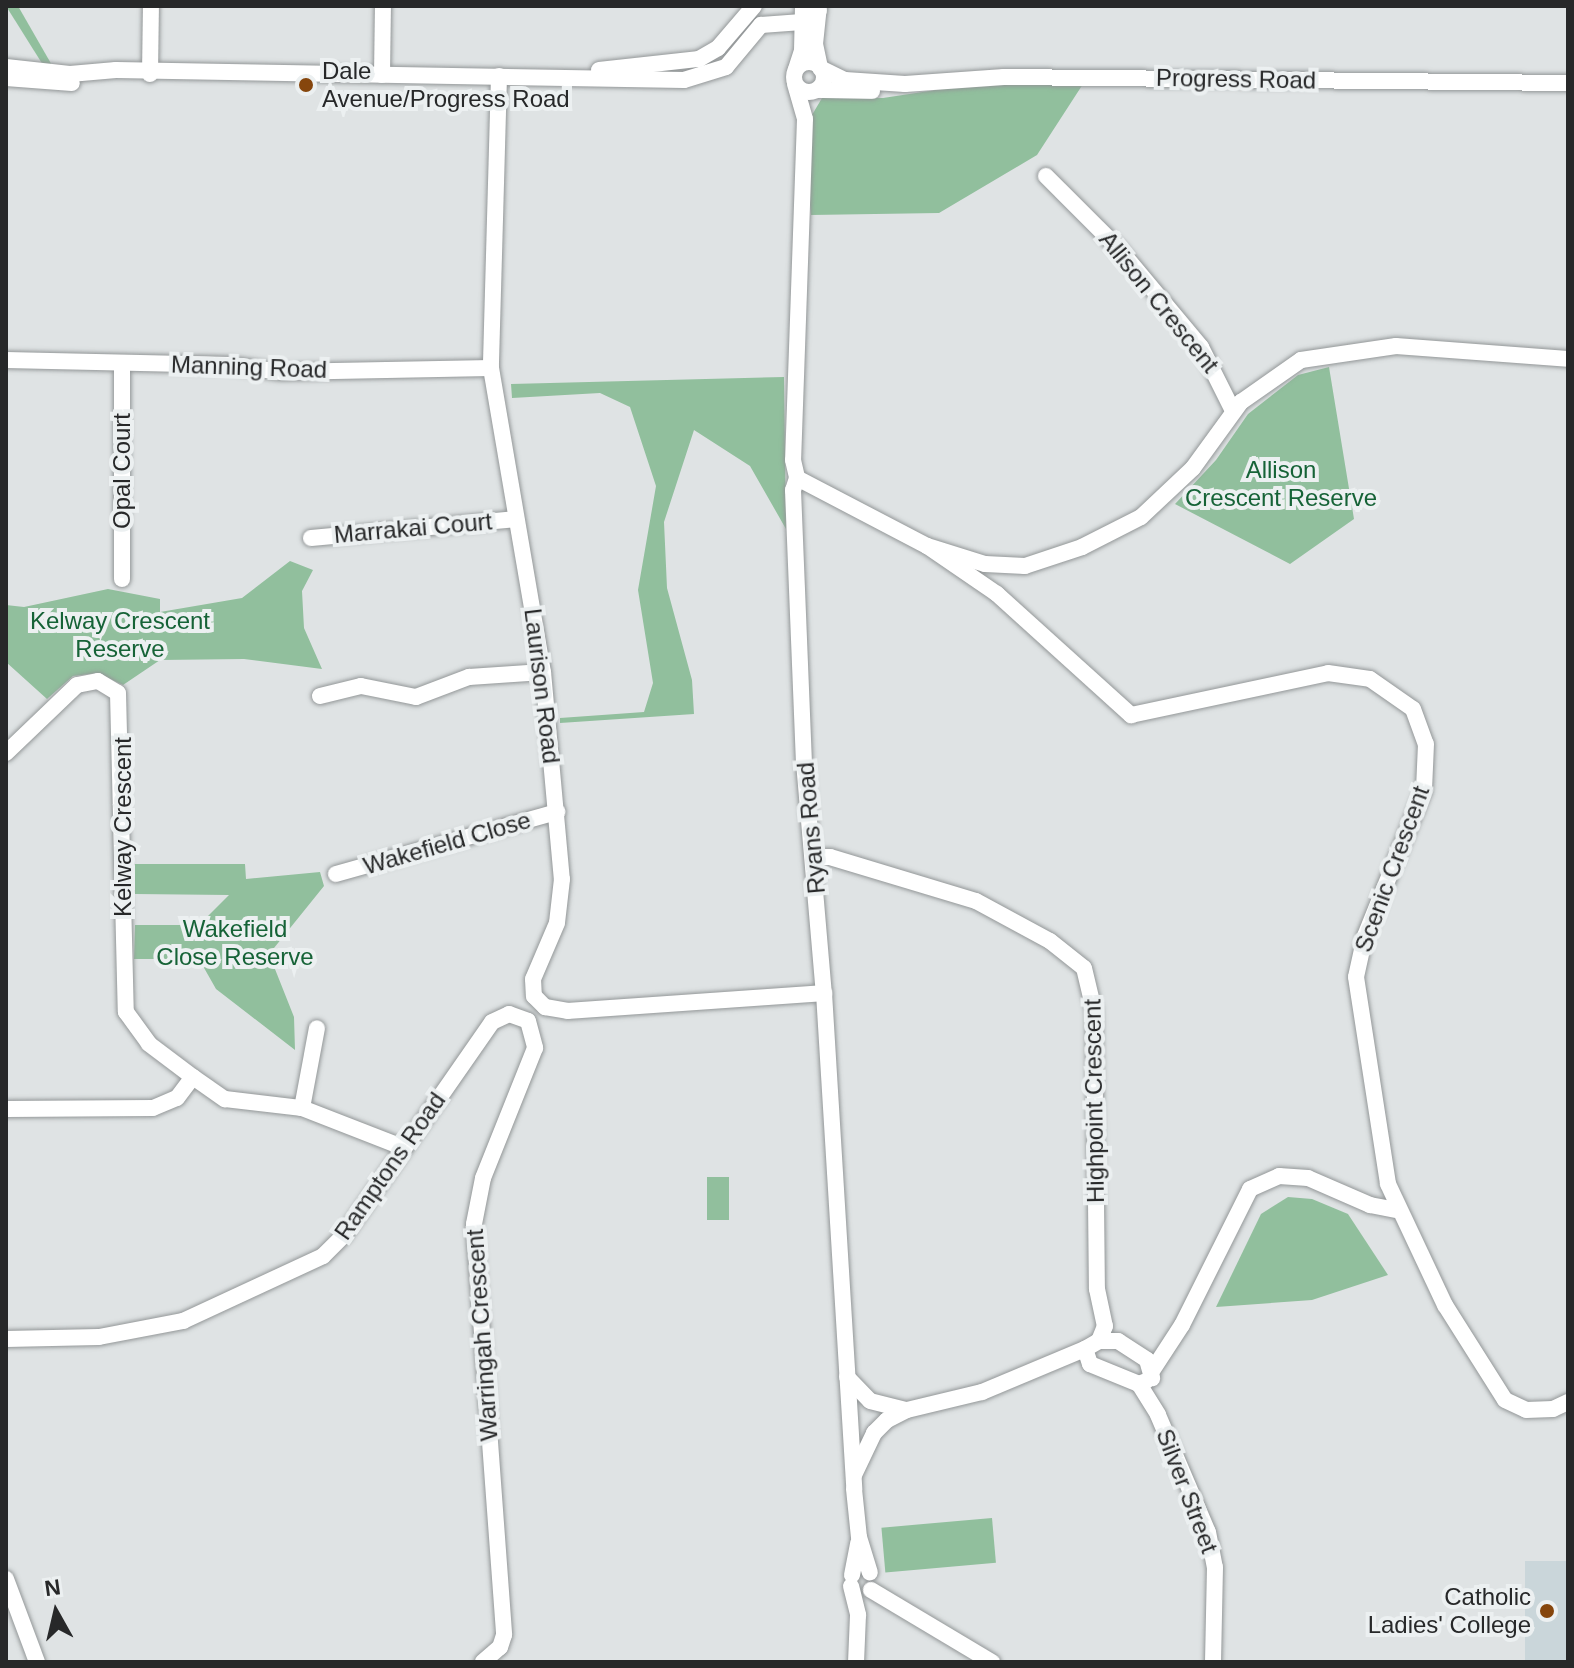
<!DOCTYPE html>
<html>
<head>
<meta charset="utf-8">
<style>
  body { margin:0 }
  #map { position:relative; width:1574px; height:1668px; overflow:hidden; background:#dfe3e4; font-family:Helvetica,sans-serif }
  div>[style] { position:absolute }
  .built>* { inset:0; background:#cad6da; transform-origin:0 0 }
  .green>* { inset:0; background:#91bf9d; transform-origin:0 0 }
  .roads { filter:drop-shadow(0 0 2px #939798) drop-shadow(0 0 2px #939798) }
  .minor>* { height:16px; margin:-8px; padding:0 8px; transform-origin:8px; border-radius:8px; background:#fff }
  .minor>.ring { margin:-8px; padding:0; box-sizing:content-box; background:none; border:16px solid #fff; border-radius:50% }
  .dots>* { width:22px; height:22px; translate:-50% -50%; box-sizing:border-box; border:4px solid #ecf0f1; border-radius:50% }
  span { translate:-50% -50%; white-space:nowrap; text-align:center; line-height:1.15; -webkit-text-stroke:8px #ecf0f1; paint-order:stroke }
  .poi-label { font-size:24px; color:#272829 }
  .left { translate:0 -50%; text-align:left }
  .right { translate:-100% -50%; text-align:right }
  .street-label { font-size:24px; color:#272829 }
  .park-label { font-size:24px; color:#166337 }
  .frame { position:absolute; inset:0; border:8px solid #272829; pointer-events:none }
  .north { position:absolute; left:16px; top:1572px; width:80px; height:80px; -webkit-text-stroke:6px #ecf0f1; paint-order:stroke; rotate:352deg; font-size:22px; font-weight:700; line-height:32px; text-align:center; color:#272829 }
  .north::after { content:''; display:block; margin:auto; width:28px; height:36px; background:#272829; clip-path:polygon(50% 0,100% 100%,50% 72%,0 100%) }
</style>
</head>
<body>
<div id="map">
  <div class="built">
    <i style="left:1525px;top:1561px;width:43px;height:101px"></i>
  </div>
  <div class="green">
    <i style="clip-path:polygon(6px 6px,18px 6px,53px 67px,43px 65px)"></i>
    <i style="clip-path:polygon(975px 84px,1083px 84px,1037px 155px,939px 213px,811px 215px,807px 167px,812px 115px,822px 98px,883px 98px)"></i>
    <i style="clip-path:polygon(1329px 367px,1354px 519px,1290px 564px,1175px 504px,1216px 460px,1248px 414px,1298px 375px)"></i>
    <i style="clip-path:polygon(784px 377px,786px 529px,750px 466px,694px 430px,664px 522px,667px 588px,692px 680px,694px 714px,560px 723px,560px 718px,644px 712px,653px 683px,638px 590px,656px 486px,630px 407px,600px 393px,512px 398px,511px 384px)"></i>
    <i style="clip-path:polygon(290px 561px,313px 570px,302px 591px,304px 628px,322px 669px,244px 659px,160px 660px,123px 685px,98px 673px,73px 676px,47px 699px,6px 662px,6px 605px,24px 607px,108px 589px,160px 599px,160px 612px,242px 598px)"></i>
    <i style="clip-path:polygon(135px 864px,245px 864px,246px 879px,320px 872px,324px 886px,274px 948px,271px 959px,294px 1017px,295px 1050px,216px 989px,199px 959px,134px 959px,135px 925px,199px 925px,229px 895px,135px 894px)"></i>
    <i style="left:707px;top:1177px;width:22px;height:43px"></i>
    <i style="clip-path:polygon(1288px 1197px,1312px 1199px,1348px 1214px,1388px 1275px,1312px 1300px,1216px 1307px,1261px 1214px)"></i>
    <i style="left:992px;top:1518px;width:45px;height:111px;rotate:85deg"></i>
  </div>
  <div class="roads">
    <div class="minor">
      <i style="left:819px;top:6px;width:38px;rotate:96deg"></i>
      <i style="left:815px;top:44px;width:25px;rotate:78deg"></i>
      <i class="ring" style="left:794px;top:62px;width:14px;height:14px"></i>
      <i style="left:6px;top:67px;width:64px;rotate:6.2deg"></i>
      <i style="left:70px;top:74px;width:46px;rotate:-5deg"></i>
      <i style="left:116px;top:70px;width:568px;rotate:1.01deg"></i>
      <i style="left:684px;top:80px;width:44px;rotate:-17.2deg"></i>
      <i style="left:726px;top:67px;width:55px;rotate:-50.2deg"></i>
      <i style="left:761px;top:25px;width:41px;rotate:-4.2deg"></i>
      <i style="left:802px;top:22px;width:20px;rotate:-33deg"></i>
      <i style="left:796px;top:69px;width:19px;rotate:-72deg"></i>
      <i style="left:802px;top:51px;width:45px;rotate:-88.7deg"></i>
      <i style="left:822px;top:69px;width:25px;rotate:26deg"></i>
      <i style="left:845px;top:80px;width:60px;rotate:3.8deg"></i>
      <i style="left:905px;top:84px;width:99px;rotate:-4deg"></i>
      <i style="left:1004px;top:77px;width:564px;rotate:0.61deg"></i>
      <i style="left:599px;top:70px;width:101px;rotate:-6.3deg"></i>
      <i style="left:699px;top:59px;width:22px;rotate:-30deg"></i>
      <i style="left:718px;top:48px;width:55px;rotate:-49.4deg"></i>
      <i style="left:150px;top:74px;width:68px;rotate:-89.2deg"></i>
      <i style="left:382px;top:75px;width:69px;rotate:-89.2deg"></i>
      <i style="left:499px;top:76px;width:292px;rotate:91.6deg"></i>
      <i style="left:491px;top:368px;width:308px;rotate:80.3deg"></i>
      <i style="left:543px;top:672px;width:208px;rotate:84.8deg"></i>
      <i style="left:562px;top:879px;width:44px;rotate:96.5deg"></i>
      <i style="left:557px;top:923px;width:61px;rotate:113.2deg"></i>
      <i style="left:533px;top:979px;width:17px;rotate:87deg"></i>
      <i style="left:534px;top:996px;width:16px;rotate:45deg"></i>
      <i style="left:545px;top:1007px;width:23px;rotate:10deg"></i>
      <i style="left:568px;top:1011px;width:257px;rotate:-4deg"></i>
      <i style="left:6px;top:78px;width:66px;rotate:4.3deg"></i>
      <i style="left:795px;top:84px;width:36px;rotate:74deg"></i>
      <i style="left:805px;top:119px;width:341px;rotate:92deg"></i>
      <i style="left:793px;top:460px;width:18px;rotate:77deg"></i>
      <i style="left:797px;top:478px;width:13px;rotate:108deg"></i>
      <i style="left:793px;top:490px;width:272px;rotate:87.7deg"></i>
      <i style="left:804px;top:762px;width:232px;rotate:85.1deg"></i>
      <i style="left:824px;top:993px;width:497px;rotate:86.5deg"></i>
      <i style="left:854px;top:1489px;width:48px;rotate:84.1deg"></i>
      <i style="left:859px;top:1537px;width:37px;rotate:73deg"></i>
      <i style="left:817px;top:90px;width:55px;rotate:1deg"></i>
      <i style="left:1046px;top:176px;width:103px;rotate:45deg"></i>
      <i style="left:1119px;top:249px;width:128px;rotate:50.1deg"></i>
      <i style="left:1201px;top:347px;width:72px;rotate:63.4deg"></i>
      <i style="left:6px;top:360px;width:224px;rotate:1.3deg"></i>
      <i style="left:230px;top:365px;width:52px;rotate:7.7deg"></i>
      <i style="left:282px;top:372px;width:209px;rotate:-1.1deg"></i>
      <i style="left:122px;top:363px;width:216px;rotate:90deg"></i>
      <i style="left:797px;top:478px;width:147px;rotate:27.6deg"></i>
      <i style="left:927px;top:546px;width:61px;rotate:17.2deg"></i>
      <i style="left:985px;top:564px;width:40px;rotate:2.9deg"></i>
      <i style="left:1025px;top:566px;width:60px;rotate:-18.4deg"></i>
      <i style="left:1082px;top:547px;width:66px;rotate:-27deg"></i>
      <i style="left:1141px;top:517px;width:71px;rotate:-43.3deg"></i>
      <i style="left:1193px;top:468px;width:82px;rotate:-54deg"></i>
      <i style="left:1241px;top:402px;width:73px;rotate:-35deg"></i>
      <i style="left:1301px;top:360px;width:96px;rotate:-8.4deg"></i>
      <i style="left:1396px;top:346px;width:172px;rotate:4.3deg"></i>
      <i style="left:311px;top:538px;width:204px;rotate:-5.3deg"></i>
      <i style="left:927px;top:546px;width:85px;rotate:34.4deg"></i>
      <i style="left:997px;top:594px;width:181px;rotate:42.1deg"></i>
      <i style="left:1131px;top:715px;width:201px;rotate:-12deg"></i>
      <i style="left:1328px;top:673px;width:42px;rotate:8.1deg"></i>
      <i style="left:1370px;top:679px;width:52px;rotate:34.9deg"></i>
      <i style="left:1413px;top:709px;width:37px;rotate:70deg"></i>
      <i style="left:1426px;top:744px;width:46px;rotate:92.5deg"></i>
      <i style="left:1424px;top:790px;width:157px;rotate:112deg"></i>
      <i style="left:1365px;top:936px;width:42px;rotate:102.4deg"></i>
      <i style="left:1356px;top:977px;width:209px;rotate:81.2deg"></i>
      <i style="left:1388px;top:1184px;width:134px;rotate:64.8deg"></i>
      <i style="left:1445px;top:1305px;width:112px;rotate:57.7deg"></i>
      <i style="left:1505px;top:1400px;width:23px;rotate:25deg"></i>
      <i style="left:1526px;top:1410px;width:27px;rotate:-2deg"></i>
      <i style="left:1553px;top:1409px;width:17px;rotate:-25deg"></i>
      <i style="left:320px;top:696px;width:42px;rotate:-13.7deg"></i>
      <i style="left:361px;top:686px;width:56px;rotate:11.3deg"></i>
      <i style="left:416px;top:697px;width:57px;rotate:-20.7deg"></i>
      <i style="left:469px;top:677px;width:74px;rotate:-3.9deg"></i>
      <i style="left:6px;top:753px;width:98px;rotate:-43.8deg"></i>
      <i style="left:77px;top:685px;width:21px;rotate:-11deg"></i>
      <i style="left:98px;top:681px;width:23px;rotate:31deg"></i>
      <i style="left:118px;top:693px;width:319px;rotate:88.6deg"></i>
      <i style="left:126px;top:1012px;width:39px;rotate:54deg"></i>
      <i style="left:149px;top:1044px;width:55px;rotate:36.9deg"></i>
      <i style="left:814px;top:857px;width:16px"></i>
      <i style="left:830px;top:857px;width:152px;rotate:16.8deg"></i>
      <i style="left:976px;top:901px;width:84px;rotate:28.4deg"></i>
      <i style="left:1050px;top:941px;width:43px;rotate:38.5deg"></i>
      <i style="left:1084px;top:968px;width:43px;rotate:76.6deg"></i>
      <i style="left:1094px;top:1010px;width:279px;rotate:89.4deg"></i>
      <i style="left:1097px;top:1289px;width:38px;rotate:78deg"></i>
      <i style="left:1105px;top:1326px;width:16px;rotate:112deg"></i>
      <i style="left:336px;top:874px;width:230px;rotate:-15.7deg"></i>
      <i style="left:302px;top:1108px;width:81px;rotate:-79.4deg"></i>
      <i style="left:6px;top:1109px;width:147px;rotate:-0.4deg"></i>
      <i style="left:153px;top:1108px;width:26px;rotate:-23deg"></i>
      <i style="left:177px;top:1098px;width:26px;rotate:-53deg"></i>
      <i style="left:193px;top:1077px;width:39px;rotate:35deg"></i>
      <i style="left:225px;top:1099px;width:78px;rotate:6.7deg"></i>
      <i style="left:302px;top:1108px;width:107px;rotate:21.3deg"></i>
      <i style="left:6px;top:1339px;width:93px;rotate:-1.2deg"></i>
      <i style="left:99px;top:1337px;width:86px;rotate:-10.8deg"></i>
      <i style="left:183px;top:1321px;width:154px;rotate:-24.9deg"></i>
      <i style="left:323px;top:1256px;width:30px;rotate:-45deg"></i>
      <i style="left:344px;top:1235px;width:259px;rotate:-55.2deg"></i>
      <i style="left:492px;top:1022px;width:19px;rotate:-25deg"></i>
      <i style="left:509px;top:1014px;width:20px;rotate:20deg"></i>
      <i style="left:528px;top:1021px;width:28px;rotate:75deg"></i>
      <i style="left:535px;top:1048px;width:140px;rotate:111.8deg"></i>
      <i style="left:483px;top:1178px;width:47px;rotate:101.1deg"></i>
      <i style="left:474px;top:1224px;width:412px;rotate:85.8deg"></i>
      <i style="left:504px;top:1635px;width:13px;rotate:108deg"></i>
      <i style="left:500px;top:1647px;width:23px;rotate:139deg"></i>
      <i style="left:1152px;top:1371px;width:55px;rotate:-56.9deg"></i>
      <i style="left:1182px;top:1325px;width:152px;rotate:-63.4deg"></i>
      <i style="left:1250px;top:1189px;width:32px;rotate:-24deg"></i>
      <i style="left:1279px;top:1176px;width:29px;rotate:4deg"></i>
      <i style="left:1308px;top:1178px;width:68px;rotate:23.5deg"></i>
      <i style="left:1370px;top:1205px;width:26px;rotate:11deg"></i>
      <i style="left:847px;top:1377px;width:33px;rotate:46deg"></i>
      <i style="left:870px;top:1401px;width:37px;rotate:14deg"></i>
      <i style="left:1146px;top:1381px;width:8px;rotate:157deg"></i>
      <i style="left:1139px;top:1384px;width:53px;rotate:-157.8deg"></i>
      <i style="left:1090px;top:1364px;width:16px;rotate:-108deg"></i>
      <i style="left:1085px;top:1349px;width:16px;rotate:-30deg"></i>
      <i style="left:1099px;top:1341px;width:19px"></i>
      <i style="left:1118px;top:1341px;width:35px;rotate:33deg"></i>
      <i style="left:1147px;top:1360px;width:19px;rotate:74deg"></i>
      <i style="left:1139px;top:1384px;width:36px;rotate:58deg"></i>
      <i style="left:1158px;top:1415px;width:127px;rotate:66.9deg"></i>
      <i style="left:1208px;top:1532px;width:36px;rotate:79deg"></i>
      <i style="left:1215px;top:1567px;width:95px;rotate:91.2deg"></i>
      <i style="left:854px;top:1475px;width:47px;rotate:-64.5deg"></i>
      <i style="left:874px;top:1433px;width:18px;rotate:-45deg"></i>
      <i style="left:887px;top:1420px;width:22px;rotate:-27deg"></i>
      <i style="left:907px;top:1410px;width:77px;rotate:-13.5deg"></i>
      <i style="left:982px;top:1392px;width:112px;rotate:-22.7deg"></i>
      <i style="left:852px;top:1575px;width:33px;rotate:-79deg"></i>
      <i style="left:6px;top:1579px;width:89px;rotate:69.5deg"></i>
      <i style="left:851px;top:1586px;width:30px;rotate:76deg"></i>
      <i style="left:858px;top:1615px;width:47px;rotate:92.4deg"></i>
      <i style="left:871px;top:1590px;width:141px;rotate:30.8deg"></i>
    </div>
  </div>
  <div class="dots">
    <i style="left:306px;top:85px;background:#86460d"></i>
    <i style="left:1547px;top:1611px;background:#86460d"></i>
  </div>
  <div class="poi-label">
    <span class="left" style="left:322px;top:85px">Dale<br>Avenue/Progress Road</span>
    <span class="right" style="left:1531px;top:1611px">Catholic<br>Ladies' College</span>
  </div>
  <div class="street-label">
    <span style="left:1236px;top:79px;rotate:1deg">Progress Road</span>
    <span style="left:1159px;top:302px;rotate:51deg">Allison Crescent</span>
    <span style="left:249px;top:367px;rotate:2deg">Manning Road</span>
    <span style="left:122px;top:471px;rotate:-90deg">Opal Court</span>
    <span style="left:413px;top:528px;rotate:-5deg">Marrakai Court</span>
    <span style="left:542px;top:686px;rotate:83deg">Laurison Road</span>
    <span style="left:123px;top:827px;rotate:-90deg">Kelway Crescent</span>
    <span style="left:811px;top:828px;rotate:-95deg">Ryans Road</span>
    <span style="left:447px;top:843px;rotate:-16deg">Wakefield Close</span>
    <span style="left:1392px;top:869px;rotate:-70deg">Scenic Crescent</span>
    <span style="left:1094px;top:1101px;rotate:-91deg">Highpoint Crescent</span>
    <span style="left:390px;top:1166px;rotate:-55deg">Ramptons Road</span>
    <span style="left:482px;top:1335px;rotate:-94deg">Warringah Crescent</span>
    <span style="left:1187px;top:1491px;rotate:69deg">Silver Street</span>
  </div>
  <div class="park-label">
    <span style="left:1281px;top:484px">Allison<br>Crescent Reserve</span>
    <span style="left:120px;top:635px">Kelway Crescent<br>Reserve</span>
    <span style="left:235px;top:943px">Wakefield<br>Close Reserve</span>
  </div>
  <div class="frame"></div>
  <div class="north">N</div>
</div>
</body>
</html>
